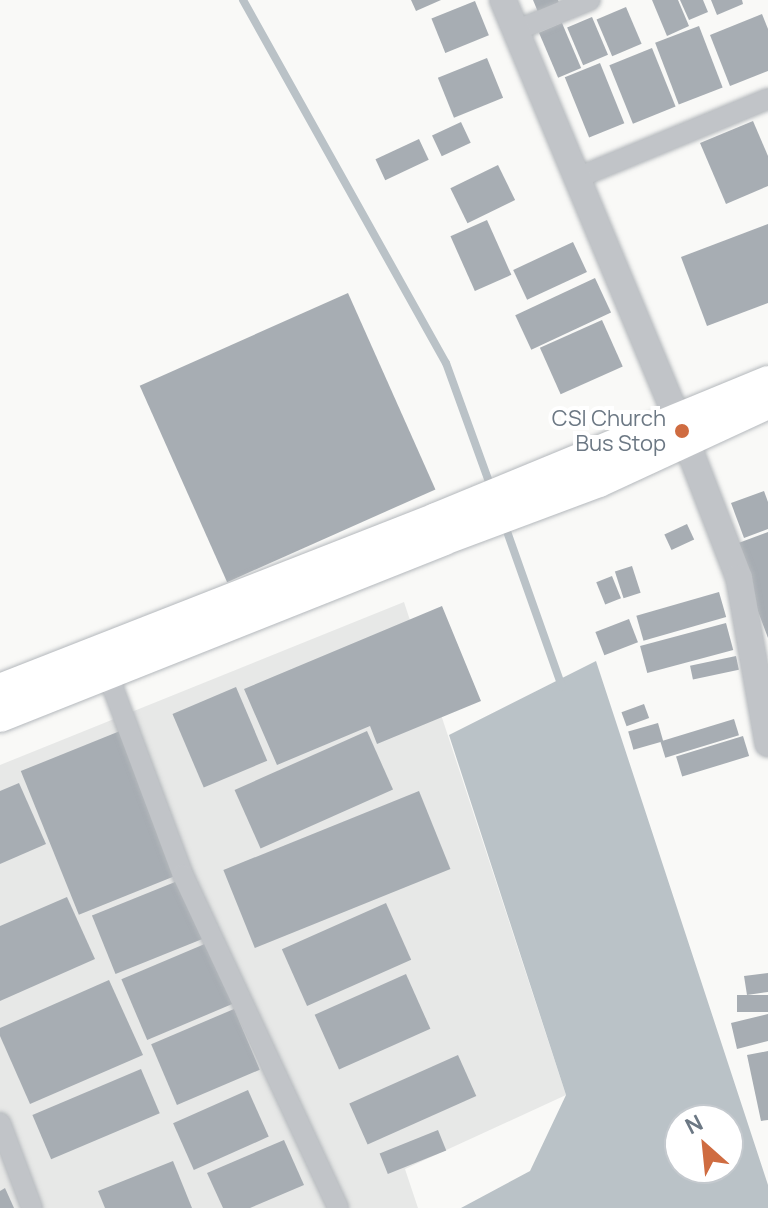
<!DOCTYPE html>
<html>
<head>
<meta charset="utf-8">
<style>
  body { margin:0 }
  #map { position:relative; width:768px; height:1208px; overflow:hidden; background:#f9f9f7; font-family:Manrope,sans-serif }
  div>[style] { position:absolute }
  .built>* { inset:0; background:#e7e8e7 }
  .water>* { inset:0; background:#bac2c7 }
  .stream>* { height:8px; margin:-4px; padding:0 4px; transform-origin:4px; border-radius:4px; background:#bac2c7 }
  .building>* { inset:0; background:#a7adb3; transform-origin:0 0 }
  .roads { filter:drop-shadow(0 0 2px #b4b8bc) drop-shadow(0 0 2px #b4b8bc) }
  .minor>* { height:20px; margin:-10px; padding:0 10px; transform-origin:10px; border-radius:10px; background:#c1c4c8 }
  .tertiary>* { height:26px; margin:-13px; padding:0 13px; transform-origin:13px; border-radius:13px; background:#c1c4c8 }
  .secondary>* { height:30px; margin:-15px; padding:0 15px; transform-origin:15px; border-radius:15px; background:#fff }
  .dots>* { width:22px; height:22px; translate:-50% -50%; box-sizing:border-box; border:4px solid #fff; border-radius:50% }
  span { translate:-50% -50%; white-space:nowrap; text-align:center; line-height:1.15; -webkit-text-stroke:8px #fff; paint-order:stroke }
  .poi-label { font-size:22px; color:#6c7884 }
  .right { translate:-100% -50%; text-align:right }
  .north { position:absolute; left:664px; top:1104px; width:80px; height:80px; box-sizing:border-box; background:#fff; border:2px solid #c4c9ce; border-radius:50%; rotate:333deg; font-size:22px; font-weight:700; line-height:32px; text-align:center; color:#6c7884 }
  .north::after { content:''; display:block; margin:auto; width:28px; height:36px; background:#cf6c41; clip-path:polygon(50% 0,100% 100%,50% 72%,0 100%) }
</style>
</head>
<body>
<div id="map">
  <div class="built">
    <i style="clip-path:polygon(404px 602px,566px 1095px,405px 1169px,418px 1208px,0 1208px,0 765px)"></i>
  </div>
  <div class="water">
    <i style="clip-path:polygon(evenodd,596px 661px,768px 1185px,768px 1208px,461px 1208px,530px 1171px,566px 1095px,449px 735px,596px 661px,680px 1120px,728px 1120px,728px 1168px,680px 1168px,680px 1120px)"></i>
  </div>
  <div class="stream">
    <i style="left:243px;top:0;width:416px;rotate:60.8deg"></i>
    <i style="left:446px;top:363px;width:132px;rotate:70.1deg"></i>
    <i style="left:504px;top:523px;width:174px;rotate:70.5deg"></i>
  </div>
  <div class="building">
    <i style="clip-path:polygon(411px 0,441px 0,416px 11px)"></i>
    <i style="clip-path:polygon(533px 0,558px 0,559px 3px,538px 12px)"></i>
    <i style="clip-path:polygon(652px 0,678px 0,689px 26px,667px 36px)"></i>
    <i style="clip-path:polygon(680px 0,703px 0,708px 12px,689px 20px)"></i>
    <i style="clip-path:polygon(711px 0,742px 0,743px 4px,717px 15px)"></i>
    <i style="left:475px;top:1px;width:37px;height:47px;rotate:68deg"></i>
    <i style="left:626px;top:7px;width:40px;height:32px;rotate:67deg"></i>
    <i style="clip-path:polygon(762px 14px,768px 29px,768px 71px,730px 86px,710px 35px)"></i>
    <i style="left:592px;top:17px;width:41px;height:27px;rotate:67deg"></i>
    <i style="left:562px;top:23px;width:49px;height:25px;rotate:67deg"></i>
    <i style="left:699px;top:26px;width:66px;height:47px;rotate:69deg"></i>
    <i style="left:652px;top:48px;width:63px;height:46px;rotate:68deg"></i>
    <i style="left:487px;top:58px;width:43px;height:53px;rotate:68deg"></i>
    <i style="left:600px;top:63px;width:65px;height:38px;rotate:68deg"></i>
    <i style="clip-path:polygon(753px 121px,768px 156px,768px 186px,726px 204px,700px 143px)"></i>
    <i style="left:461px;top:122px;width:23px;height:32px;rotate:65deg"></i>
    <i style="left:419px;top:139px;width:23px;height:48px;rotate:65deg"></i>
    <i style="left:498px;top:165px;width:39px;height:53px;rotate:64deg"></i>
    <i style="left:487px;top:220px;width:60px;height:40px;rotate:66deg"></i>
    <i style="clip-path:polygon(768px 224px,768px 303px,707px 326px,681px 257px)"></i>
    <i style="left:573px;top:242px;width:33px;height:66px;rotate:65deg"></i>
    <i style="left:595px;top:278px;width:38px;height:88px;rotate:65deg"></i>
    <i style="left:348px;top:293px;width:215px;height:228px;rotate:66deg"></i>
    <i style="left:602px;top:320px;width:51px;height:68px;rotate:66deg"></i>
    <i style="clip-path:polygon(764px 491px,768px 502px,768px 529px,744px 538px,731px 503px)"></i>
    <i style="left:687px;top:524px;width:17px;height:25px;rotate:65deg"></i>
    <i style="clip-path:polygon(768px 532px,768px 638px,733px 545px)"></i>
    <i style="left:632px;top:566px;width:28px;height:18px;rotate:72deg"></i>
    <i style="left:612px;top:576px;width:24px;height:17px;rotate:68deg"></i>
    <i style="left:719px;top:592px;width:26px;height:86px;rotate:74deg"></i>
    <i style="clip-path:polygon(442px 606px,481px 701px,377px 744px,370px 726px,277px 765px,244px 689px)"></i>
    <i style="left:629px;top:619px;width:25px;height:36px;rotate:69deg"></i>
    <i style="left:726px;top:623px;width:28px;height:89px;rotate:75deg"></i>
    <i style="left:736px;top:656px;width:14px;height:47px;rotate:78deg"></i>
    <i style="left:236px;top:687px;width:80px;height:69px;rotate:67deg"></i>
    <i style="left:644px;top:704px;width:15px;height:24px;rotate:70deg"></i>
    <i style="left:734px;top:719px;width:17px;height:77px;rotate:73deg"></i>
    <i style="left:658px;top:723px;width:19px;height:31px;rotate:74deg"></i>
    <i style="left:120px;top:731px;width:155px;height:107px;rotate:68deg"></i>
    <i style="left:367px;top:731px;width:64px;height:145px;rotate:66deg"></i>
    <i style="left:743px;top:736px;width:21px;height:70px;rotate:73deg"></i>
    <i style="clip-path:polygon(19px 783px,46px 844px,0 864px,0 791px)"></i>
    <i style="left:419px;top:791px;width:84px;height:211px;rotate:68deg"></i>
    <i style="left:180px;top:880px;width:63px;height:95px;rotate:68deg"></i>
    <i style="clip-path:polygon(67px 897px,95px 959px,0 1001px,0 926px)"></i>
    <i style="left:386px;top:903px;width:62px;height:114px;rotate:66deg"></i>
    <i style="left:207px;top:943px;width:66px;height:93px;rotate:67deg"></i>
    <i style="clip-path:polygon(768px 973px,768px 992px,747px 995px,744px 976px)"></i>
    <i style="left:406px;top:974px;width:60px;height:100px;rotate:66deg"></i>
    <i style="clip-path:polygon(109px 980px,143px 1055px,30px 1104px,0 1036px,0 1028px)"></i>
    <i style="left:768px;top:995px;width:17px;height:31px;rotate:90deg"></i>
    <i style="left:234px;top:1009px;width:66px;height:90px;rotate:67deg"></i>
    <i style="clip-path:polygon(768px 1014px,768px 1041px,737px 1049px,731px 1023px)"></i>
    <i style="clip-path:polygon(768px 1051px,768px 1120px,761px 1121px,747px 1055px)"></i>
    <i style="left:458px;top:1055px;width:45px;height:119px;rotate:66deg"></i>
    <i style="left:141px;top:1069px;width:48px;height:118px;rotate:67deg"></i>
    <i style="left:248px;top:1090px;width:51px;height:82px;rotate:66deg"></i>
    <i style="left:438px;top:1130px;width:22px;height:63px;rotate:68deg"></i>
    <i style="clip-path:polygon(284px 1140px,304px 1185px,250px 1208px,223px 1208px,207px 1173px)"></i>
    <i style="clip-path:polygon(173px 1161px,192px 1208px,105px 1208px,98px 1191px)"></i>
    <i style="clip-path:polygon(5px 1188px,14px 1208px,0 1208px,0 1191px)"></i>
  </div>
  <div class="roads">
    <div class="minor">
      <i style="left:515px;top:31px;width:81px;rotate:-22.5deg"></i>
      <i style="left:577px;top:178px;width:207px;rotate:-22.5deg"></i>
      <i style="left:107px;top:672px;width:217px;rotate:69.5deg"></i>
      <i style="left:183px;top:875px;width:367px;rotate:65deg"></i>
      <i style="left:0;top:1123px;width:91px;rotate:69.4deg"></i>
    </div>
    <div class="tertiary">
      <i style="left:503px;top:0;width:455px;rotate:67.4deg"></i>
      <i style="left:678px;top:420px;width:169px;rotate:68.9deg"></i>
      <i style="left:739px;top:578px;width:168px;rotate:80deg"></i>
    </div>
    <div class="secondary">
      <i style="left:0;top:689px;width:468px;rotate:-21.4deg"></i>
      <i style="left:436px;top:518px;width:359px;rotate:-22.4deg"></i>
      <i style="left:0;top:717px;width:478px;rotate:-21.7deg"></i>
      <i style="left:444px;top:540px;width:165px;rotate:-20.5deg"></i>
      <i style="left:599px;top:482px;width:186px;rotate:-24.8deg"></i>
    </div>
  </div>
  <div class="dots">
    <i style="left:682px;top:431px;background:#cf6c41"></i>
  </div>
  <div class="poi-label">
    <span class="right" style="left:666px;top:431px">CSI Church<br>Bus Stop</span>
  </div>
  <div class="north">N</div>
</div>
</body>
</html>
